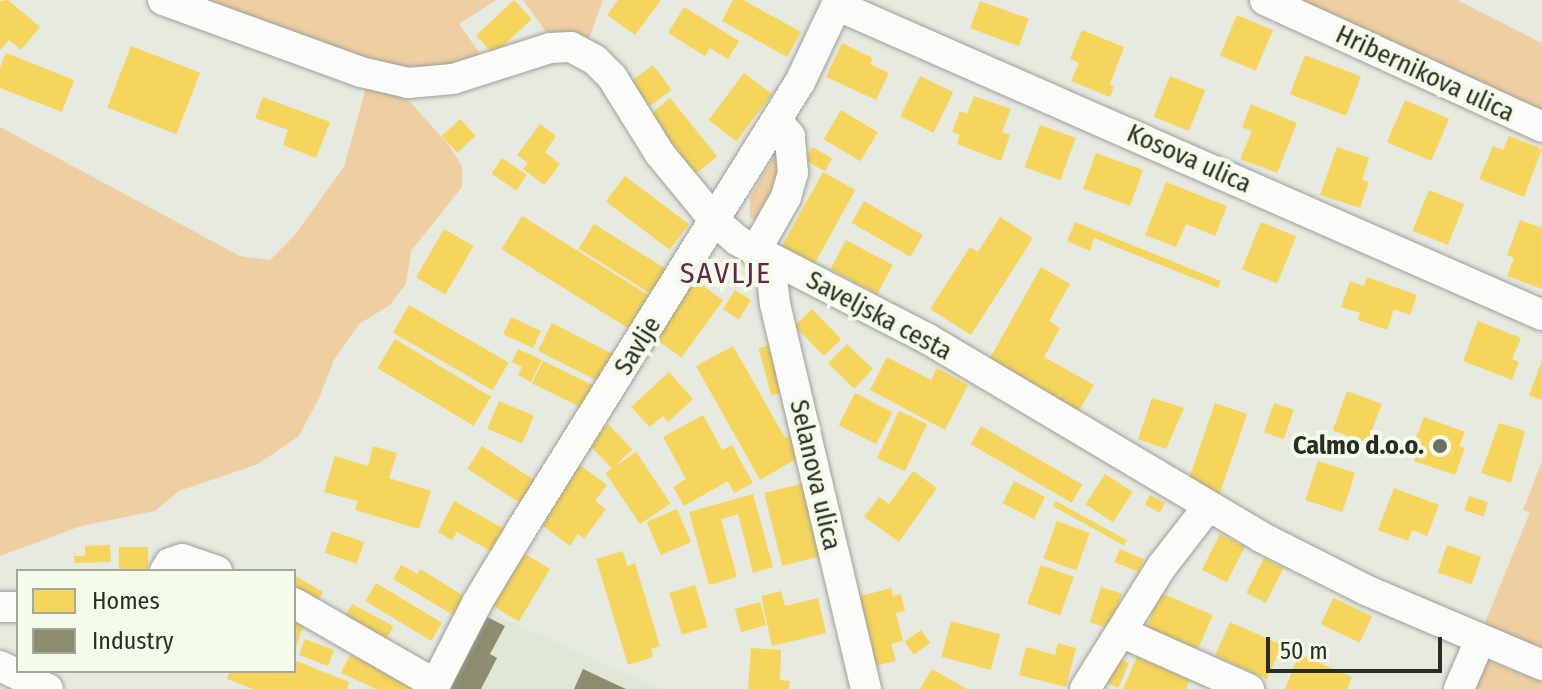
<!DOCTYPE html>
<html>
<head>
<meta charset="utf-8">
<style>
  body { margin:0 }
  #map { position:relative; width:1542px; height:689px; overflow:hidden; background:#e6e9e0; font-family:"Fira Sans Condensed",sans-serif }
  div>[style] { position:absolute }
  .built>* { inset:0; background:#dfe6d4 }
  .green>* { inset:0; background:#efcea1 }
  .homes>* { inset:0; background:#f6d55c; transform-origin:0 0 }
  .industry>* { inset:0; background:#8c8c6e }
  .roads { filter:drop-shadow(0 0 2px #9da099) drop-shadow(0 0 2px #9da099) }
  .minor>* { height:30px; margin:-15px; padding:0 15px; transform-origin:15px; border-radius:15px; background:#fbfcfa }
  .dots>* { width:22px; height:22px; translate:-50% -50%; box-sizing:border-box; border:4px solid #f4fbe9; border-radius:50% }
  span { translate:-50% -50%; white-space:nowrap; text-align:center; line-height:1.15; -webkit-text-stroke:8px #f4fbe9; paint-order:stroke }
  .street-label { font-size:26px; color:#2a2c26 }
  .poi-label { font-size:26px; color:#2a2c26; font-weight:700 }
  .right { translate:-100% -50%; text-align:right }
  .quarter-label { font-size:30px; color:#642649; letter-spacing:2px }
  .legend { position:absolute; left:16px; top:569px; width:280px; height:104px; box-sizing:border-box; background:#f4fbe9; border:2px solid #a3a89b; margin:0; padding:10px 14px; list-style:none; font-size:24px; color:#2a2c26 }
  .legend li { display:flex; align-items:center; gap:16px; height:40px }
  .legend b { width:40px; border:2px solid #a3a89b }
  .scale { position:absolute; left:1266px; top:637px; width:176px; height:36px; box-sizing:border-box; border:4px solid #2a2c26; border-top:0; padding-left:10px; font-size:24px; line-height:28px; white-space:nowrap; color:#2a2c26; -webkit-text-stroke:6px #f4fbe9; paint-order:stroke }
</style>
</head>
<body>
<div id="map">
  <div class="built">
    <i style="clip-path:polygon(480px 608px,660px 689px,438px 689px)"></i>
  </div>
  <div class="green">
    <i style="clip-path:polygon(188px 0,496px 0,459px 24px,481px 55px,454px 68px,411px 75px)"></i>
    <i style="clip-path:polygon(523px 0,603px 0,589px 38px,551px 39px)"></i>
    <i style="clip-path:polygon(1281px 0,1457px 0,1542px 43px,1542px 119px)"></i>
    <i style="clip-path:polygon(367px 84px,400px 91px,448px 144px,462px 166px,462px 187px,411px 251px,406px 284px,390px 305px,359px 324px,334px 360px,319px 398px,299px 436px,258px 464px,179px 491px,155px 511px,81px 526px,0 556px,0 127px,240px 256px,270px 260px,294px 236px,344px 167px)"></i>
    <i style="clip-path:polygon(777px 152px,783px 173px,757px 221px,750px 217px,750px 197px)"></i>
    <i style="clip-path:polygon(1542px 461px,1542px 653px,1483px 628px,1530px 512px,1523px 510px)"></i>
    <i style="clip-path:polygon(1481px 658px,1542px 682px,1542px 689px,1471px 689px)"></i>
  </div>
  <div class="homes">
    <i style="clip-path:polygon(8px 0,40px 27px,21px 50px,9px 40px,0 50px,0 1px)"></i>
    <i style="left:514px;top:0;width:26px;height:52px;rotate:47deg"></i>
    <i style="clip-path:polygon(618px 0,661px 0,635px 35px,607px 15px)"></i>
    <i style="clip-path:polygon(733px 0,743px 0,801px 32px,787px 57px,722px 21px)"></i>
    <i style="left:980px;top:1px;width:52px;height:29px;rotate:20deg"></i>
    <i style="clip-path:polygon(684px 7px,739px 41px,728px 59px,710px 48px,705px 56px,668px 33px)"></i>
    <i style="left:1237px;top:15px;width:39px;height:44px;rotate:23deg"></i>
    <i style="clip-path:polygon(1082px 30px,1124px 47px,1110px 84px,1114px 86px,1110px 97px,1071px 81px,1079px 63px,1070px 59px)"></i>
    <i style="clip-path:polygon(842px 43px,873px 58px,870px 64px,889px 73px,876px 100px,826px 77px)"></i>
    <i style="left:131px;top:46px;width:74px;height:66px;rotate:21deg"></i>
    <i style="clip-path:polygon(6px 53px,74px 80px,62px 112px,0 88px,0 68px)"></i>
    <i style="left:1305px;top:55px;width:60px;height:42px;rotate:21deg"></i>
    <i style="left:653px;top:65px;width:31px;height:28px;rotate:53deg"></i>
    <i style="left:744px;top:73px;width:35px;height:59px;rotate:37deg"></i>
    <i style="left:920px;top:76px;width:37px;height:45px;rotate:26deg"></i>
    <i style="left:1170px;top:76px;width:38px;height:44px;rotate:22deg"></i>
    <i style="clip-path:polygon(974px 96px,1011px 109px,1002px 132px,1010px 135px,1001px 161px,957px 144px,960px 135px,952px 132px,960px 111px,967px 114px)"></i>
    <i style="clip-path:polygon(263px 97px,330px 122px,316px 158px,283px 145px,288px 130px,255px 118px)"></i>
    <i style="left:670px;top:98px;width:75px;height:32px;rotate:51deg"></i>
    <i style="left:1405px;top:100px;width:48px;height:46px;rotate:23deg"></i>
    <i style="clip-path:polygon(1251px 104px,1297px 123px,1277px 173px,1240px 159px,1252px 131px,1242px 127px)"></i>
    <i style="left:841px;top:110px;width:43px;height:34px;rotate:31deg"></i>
    <i style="left:460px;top:119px;width:23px;height:25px;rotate:47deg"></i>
    <i style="clip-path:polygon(540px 124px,556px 136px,545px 152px,560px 164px,544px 185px,523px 169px,528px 163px,517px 155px)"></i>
    <i style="left:1040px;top:125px;width:38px;height:45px;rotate:20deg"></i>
    <i style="clip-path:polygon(1509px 136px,1542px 149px,1524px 197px,1479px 179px,1493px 146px,1503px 150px)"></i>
    <i style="left:812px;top:147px;width:23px;height:15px;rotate:29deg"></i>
    <i style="clip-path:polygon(1337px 147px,1369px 158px,1362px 180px,1369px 182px,1360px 208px,1320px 195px)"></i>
    <i style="left:1096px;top:153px;width:50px;height:38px;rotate:20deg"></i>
    <i style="left:502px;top:158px;width:30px;height:19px;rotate:34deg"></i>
    <i style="left:823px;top:172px;width:37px;height:86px;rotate:29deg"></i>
    <i style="left:625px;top:176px;width:80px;height:32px;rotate:37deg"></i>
    <i style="clip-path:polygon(1166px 182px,1227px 206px,1215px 236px,1186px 224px,1176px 247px,1145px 235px)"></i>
    <i style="left:1429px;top:190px;width:38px;height:44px;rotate:22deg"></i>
    <i style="left:864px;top:201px;width:68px;height:25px;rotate:30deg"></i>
    <i style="left:522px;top:216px;width:150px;height:39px;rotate:32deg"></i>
    <i style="clip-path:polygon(1000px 217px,1033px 238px,971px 335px,930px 309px,970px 247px,978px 252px)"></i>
    <i style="clip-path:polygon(1520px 220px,1542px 228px,1542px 289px,1507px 276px,1514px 258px,1507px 255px)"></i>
    <i style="clip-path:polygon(1075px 222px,1221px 281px,1218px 288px,1094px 238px,1090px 251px,1067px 241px)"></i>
    <i style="left:1261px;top:222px;width:38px;height:51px;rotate:22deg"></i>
    <i style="left:594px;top:224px;width:85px;height:29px;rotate:32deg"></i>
    <i style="left:444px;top:229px;width:34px;height:56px;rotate:30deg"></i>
    <i style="left:846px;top:240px;width:53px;height:33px;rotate:28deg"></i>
    <i style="clip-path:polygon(1041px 267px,1070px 284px,1049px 321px,1060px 328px,1044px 357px,1094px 385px,1075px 418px,985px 367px)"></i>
    <i style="clip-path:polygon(1367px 277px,1417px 295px,1410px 315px,1394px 309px,1387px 330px,1358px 320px,1360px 313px,1341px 307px,1350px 281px,1364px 286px)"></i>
    <i style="left:694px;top:279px;width:36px;height:71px;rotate:36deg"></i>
    <i style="left:735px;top:290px;width:19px;height:23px;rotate:32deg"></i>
    <i style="left:409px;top:305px;width:115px;height:32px;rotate:30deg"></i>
    <i style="left:812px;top:309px;width:42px;height:24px;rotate:46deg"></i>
    <i style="left:511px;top:317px;width:33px;height:19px;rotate:25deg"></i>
    <i style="clip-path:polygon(1478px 321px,1521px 338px,1512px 359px,1519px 362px,1512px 380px,1463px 361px)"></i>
    <i style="left:552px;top:323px;width:73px;height:31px;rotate:27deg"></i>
    <i style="left:395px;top:339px;width:112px;height:34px;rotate:31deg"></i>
    <i style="left:774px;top:344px;width:49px;height:16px;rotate:75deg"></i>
    <i style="left:847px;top:344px;width:36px;height:27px;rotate:44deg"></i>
    <i style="clip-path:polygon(733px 346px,785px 438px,793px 434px,805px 454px,760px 480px,696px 366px)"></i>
    <i style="clip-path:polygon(518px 349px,542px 360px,531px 382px,518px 375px,522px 367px,512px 362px)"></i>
    <i style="clip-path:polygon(887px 357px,931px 380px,937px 368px,968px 385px,945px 430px,870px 390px)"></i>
    <i style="left:543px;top:361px;width:64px;height:25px;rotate:26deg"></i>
    <i style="clip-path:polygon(1542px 361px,1542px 400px,1529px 395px)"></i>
    <i style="clip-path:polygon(669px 372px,693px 399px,668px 422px,663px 416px,650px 427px,631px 407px)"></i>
    <i style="left:1347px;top:391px;width:37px;height:42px;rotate:20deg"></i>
    <i style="left:855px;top:393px;width:42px;height:36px;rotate:27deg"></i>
    <i style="clip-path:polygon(1152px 398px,1184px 408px,1166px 449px,1138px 439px)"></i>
    <i style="left:499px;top:401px;width:38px;height:30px;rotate:23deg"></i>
    <i style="left:1215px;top:403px;width:34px;height:89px;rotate:19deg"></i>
    <i style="left:1274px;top:403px;width:21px;height:31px;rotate:19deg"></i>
    <i style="left:899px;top:411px;width:31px;height:52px;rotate:25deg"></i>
    <i style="clip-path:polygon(703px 415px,722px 450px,732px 445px,753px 483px,734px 493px,728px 481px,684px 506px,673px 487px,686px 479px,663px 437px)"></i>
    <i style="clip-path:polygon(1424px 417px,1465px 432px,1459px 446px,1465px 448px,1455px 475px,1414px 461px,1419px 448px,1413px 446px)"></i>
    <i style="clip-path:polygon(1499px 423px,1525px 431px,1511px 483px,1481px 473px)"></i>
    <i style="left:608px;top:424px;width:35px;height:28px;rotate:46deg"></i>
    <i style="left:981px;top:426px;width:117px;height:21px;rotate:30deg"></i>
    <i style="clip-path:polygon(373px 446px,397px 453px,389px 478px,431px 491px,419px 529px,355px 510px,358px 501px,324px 492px,335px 456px,368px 466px)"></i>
    <i style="left:482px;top:446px;width:71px;height:27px;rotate:33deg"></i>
    <i style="left:636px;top:452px;width:62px;height:37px;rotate:56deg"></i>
    <i style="left:1318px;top:461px;width:39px;height:41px;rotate:18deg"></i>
    <i style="clip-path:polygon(580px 465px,607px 485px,595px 501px,606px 509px,584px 539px,578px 534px,570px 546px,538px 522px)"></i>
    <i style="clip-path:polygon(913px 471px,937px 488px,899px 542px,864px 517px,879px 497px,889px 504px)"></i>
    <i style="left:1105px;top:474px;width:33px;height:36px;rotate:33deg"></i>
    <i style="left:1014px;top:481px;width:35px;height:25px;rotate:27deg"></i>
    <i style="left:804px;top:483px;width:75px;height:41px;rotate:76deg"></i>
    <i style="clip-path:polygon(1394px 488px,1439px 505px,1427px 536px,1412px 530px,1408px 541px,1378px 530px)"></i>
    <i style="clip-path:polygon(753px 494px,773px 567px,753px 573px,738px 514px,721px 519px,737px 577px,709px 585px,689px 512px)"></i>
    <i style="left:1150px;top:495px;width:17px;height:11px;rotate:28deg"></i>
    <i style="left:1469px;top:496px;width:20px;height:15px;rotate:18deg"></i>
    <i style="clip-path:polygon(454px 501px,510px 532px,497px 555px,457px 532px,452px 540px,438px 532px)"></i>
    <i style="left:1056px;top:501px;width:81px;height:6px;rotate:29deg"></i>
    <i style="left:677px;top:509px;width:36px;height:33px;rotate:67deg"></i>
    <i style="left:1057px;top:521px;width:35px;height:40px;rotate:20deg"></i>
    <i style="left:332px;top:531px;width:34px;height:23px;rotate:19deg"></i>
    <i style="left:1220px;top:534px;width:28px;height:40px;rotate:27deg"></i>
    <i style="clip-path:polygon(110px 545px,111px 562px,74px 563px,74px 556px,85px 556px,85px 546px)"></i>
    <i style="left:1447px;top:545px;width:36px;height:29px;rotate:19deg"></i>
    <i style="left:119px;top:547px;width:29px;height:24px"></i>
    <i style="left:515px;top:548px;width:41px;height:61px;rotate:31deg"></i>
    <i style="left:1120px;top:549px;width:26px;height:14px;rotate:23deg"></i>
    <i style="clip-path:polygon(623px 551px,627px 566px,635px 563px,660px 646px,651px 649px,653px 657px,628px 665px,596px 559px)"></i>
    <i style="left:1264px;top:558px;width:22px;height:39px;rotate:27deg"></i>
    <i style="clip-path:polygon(401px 565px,418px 574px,420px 569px,469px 599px,458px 618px,393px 579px)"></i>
    <i style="left:1041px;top:565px;width:35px;height:41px;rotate:20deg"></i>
    <i style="clip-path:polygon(294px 575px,323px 592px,314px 607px,294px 595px)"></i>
    <i style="left:376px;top:583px;width:77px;height:21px;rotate:31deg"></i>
    <i style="left:695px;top:585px;width:44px;height:27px;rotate:73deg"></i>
    <i style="left:1101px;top:587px;width:22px;height:37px;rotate:18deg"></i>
    <i style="clip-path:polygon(891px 588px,893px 596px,901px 594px,905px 611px,896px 613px,903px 641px,891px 644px,896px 661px,870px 667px,853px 598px)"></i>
    <i style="clip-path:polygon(781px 591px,785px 606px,818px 598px,826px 633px,772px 646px,761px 596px)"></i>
    <i style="left:1161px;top:593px;width:56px;height:37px;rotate:23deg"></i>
    <i style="left:1333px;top:598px;width:43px;height:29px;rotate:25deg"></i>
    <i style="left:760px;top:602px;width:24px;height:26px;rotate:75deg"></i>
    <i style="left:352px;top:604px;width:47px;height:24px;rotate:28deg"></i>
    <i style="clip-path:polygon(294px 616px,305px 619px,295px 651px,294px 651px)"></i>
    <i style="left:951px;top:621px;width:51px;height:37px;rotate:15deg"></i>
    <i style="left:1230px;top:622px;width:57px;height:37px;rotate:24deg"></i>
    <i style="left:921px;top:630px;width:16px;height:20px;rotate:55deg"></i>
    <i style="left:305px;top:639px;width:31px;height:17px;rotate:21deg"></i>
    <i style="clip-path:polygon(1058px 643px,1076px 648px,1066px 687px,1019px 675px,1026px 647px,1055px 655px)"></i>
    <i style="clip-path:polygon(751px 648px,781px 650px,780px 680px,790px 681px,789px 689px,748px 689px)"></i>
    <i style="clip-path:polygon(1299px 654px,1352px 677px,1347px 689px,1285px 689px)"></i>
    <i style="clip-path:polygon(350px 655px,425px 689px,376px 689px,341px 673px)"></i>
    <i style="clip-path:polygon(1137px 657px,1190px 680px,1186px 689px,1123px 689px)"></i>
    <i style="left:1117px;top:658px;width:13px;height:27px;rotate:23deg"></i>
    <i style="clip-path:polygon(294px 660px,349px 682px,347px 689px,253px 689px,227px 679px,230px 671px,294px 671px)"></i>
    <i style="clip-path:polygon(932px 669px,967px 689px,920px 689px)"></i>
  </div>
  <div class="industry">
    <i style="clip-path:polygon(487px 617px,505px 626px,490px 654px,497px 658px,481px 689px,441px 689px)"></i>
    <i style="clip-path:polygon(583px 669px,617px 685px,626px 689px,574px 689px)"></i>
  </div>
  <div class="roads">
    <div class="minor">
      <i style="left:163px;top:0;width:211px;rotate:20deg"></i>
      <i style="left:361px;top:72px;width:48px;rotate:13.2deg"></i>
      <i style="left:408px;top:83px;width:45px;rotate:-5.1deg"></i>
      <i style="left:453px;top:79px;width:102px;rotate:-17.7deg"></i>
      <i style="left:550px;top:48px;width:21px;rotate:-3deg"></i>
      <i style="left:571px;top:47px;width:27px;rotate:28deg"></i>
      <i style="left:595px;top:60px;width:24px;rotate:45deg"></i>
      <i style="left:612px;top:77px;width:91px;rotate:58.1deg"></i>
      <i style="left:660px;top:154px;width:87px;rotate:50.6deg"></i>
      <i style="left:715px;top:221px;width:30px;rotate:41deg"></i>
      <i style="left:738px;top:241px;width:214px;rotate:27.3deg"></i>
      <i style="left:928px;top:339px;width:387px;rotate:30.7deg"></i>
      <i style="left:1261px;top:537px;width:120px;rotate:26.8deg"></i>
      <i style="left:1368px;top:591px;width:189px;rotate:23deg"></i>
      <i style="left:1265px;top:0;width:305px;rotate:24.6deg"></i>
      <i style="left:836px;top:5px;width:771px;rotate:23.71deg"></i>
      <i style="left:755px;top:252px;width:63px;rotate:-60.6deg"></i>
      <i style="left:786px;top:197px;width:25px;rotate:-74deg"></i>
      <i style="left:793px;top:173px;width:37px;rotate:-95deg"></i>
      <i style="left:790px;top:136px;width:20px;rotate:-131deg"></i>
      <i style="left:770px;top:259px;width:45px;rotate:83.7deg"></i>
      <i style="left:775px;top:304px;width:396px;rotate:76.7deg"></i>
      <i style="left:165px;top:571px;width:9px;rotate:-58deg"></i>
      <i style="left:170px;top:563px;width:13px;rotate:-18deg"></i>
      <i style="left:182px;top:559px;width:37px;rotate:19deg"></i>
      <i style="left:294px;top:603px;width:163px;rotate:29.9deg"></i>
      <i style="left:0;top:607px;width:18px"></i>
      <i style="left:1123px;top:633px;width:138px;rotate:24deg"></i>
      <i style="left:0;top:666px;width:53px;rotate:25.6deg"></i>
      <i style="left:433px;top:689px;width:97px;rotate:-62.9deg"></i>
      <i style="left:477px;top:603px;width:85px;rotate:-58.9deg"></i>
      <i style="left:521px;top:530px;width:528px;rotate:-58.09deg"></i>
      <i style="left:800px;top:82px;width:91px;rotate:-64.6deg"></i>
      <i style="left:1085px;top:689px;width:145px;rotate:-58deg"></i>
      <i style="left:1162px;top:566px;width:73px;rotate:-52.2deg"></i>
      <i style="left:1459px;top:689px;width:53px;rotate:-66.8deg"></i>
    </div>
  </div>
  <div class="dots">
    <i style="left:1440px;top:446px;background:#6c6e67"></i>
  </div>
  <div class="street-label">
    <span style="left:1425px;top:74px;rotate:25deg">Hribernikova ulica</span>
    <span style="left:1189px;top:159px;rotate:24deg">Kosova ulica</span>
    <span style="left:879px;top:316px;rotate:28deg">Saveljska cesta</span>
    <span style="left:638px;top:346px;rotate:-58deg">Savlje</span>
    <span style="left:815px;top:475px;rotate:77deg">Selanova ulica</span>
  </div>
  <div class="poi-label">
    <span class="right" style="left:1424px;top:446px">Calmo d.o.o.</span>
  </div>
  <div class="quarter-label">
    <span style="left:726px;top:273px">SAVLJE</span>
  </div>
  <ul class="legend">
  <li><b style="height:22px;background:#f6d55c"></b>Homes</li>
  <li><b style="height:22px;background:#8c8c6e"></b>Industry</li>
  </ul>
  <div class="scale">50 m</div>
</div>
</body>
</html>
